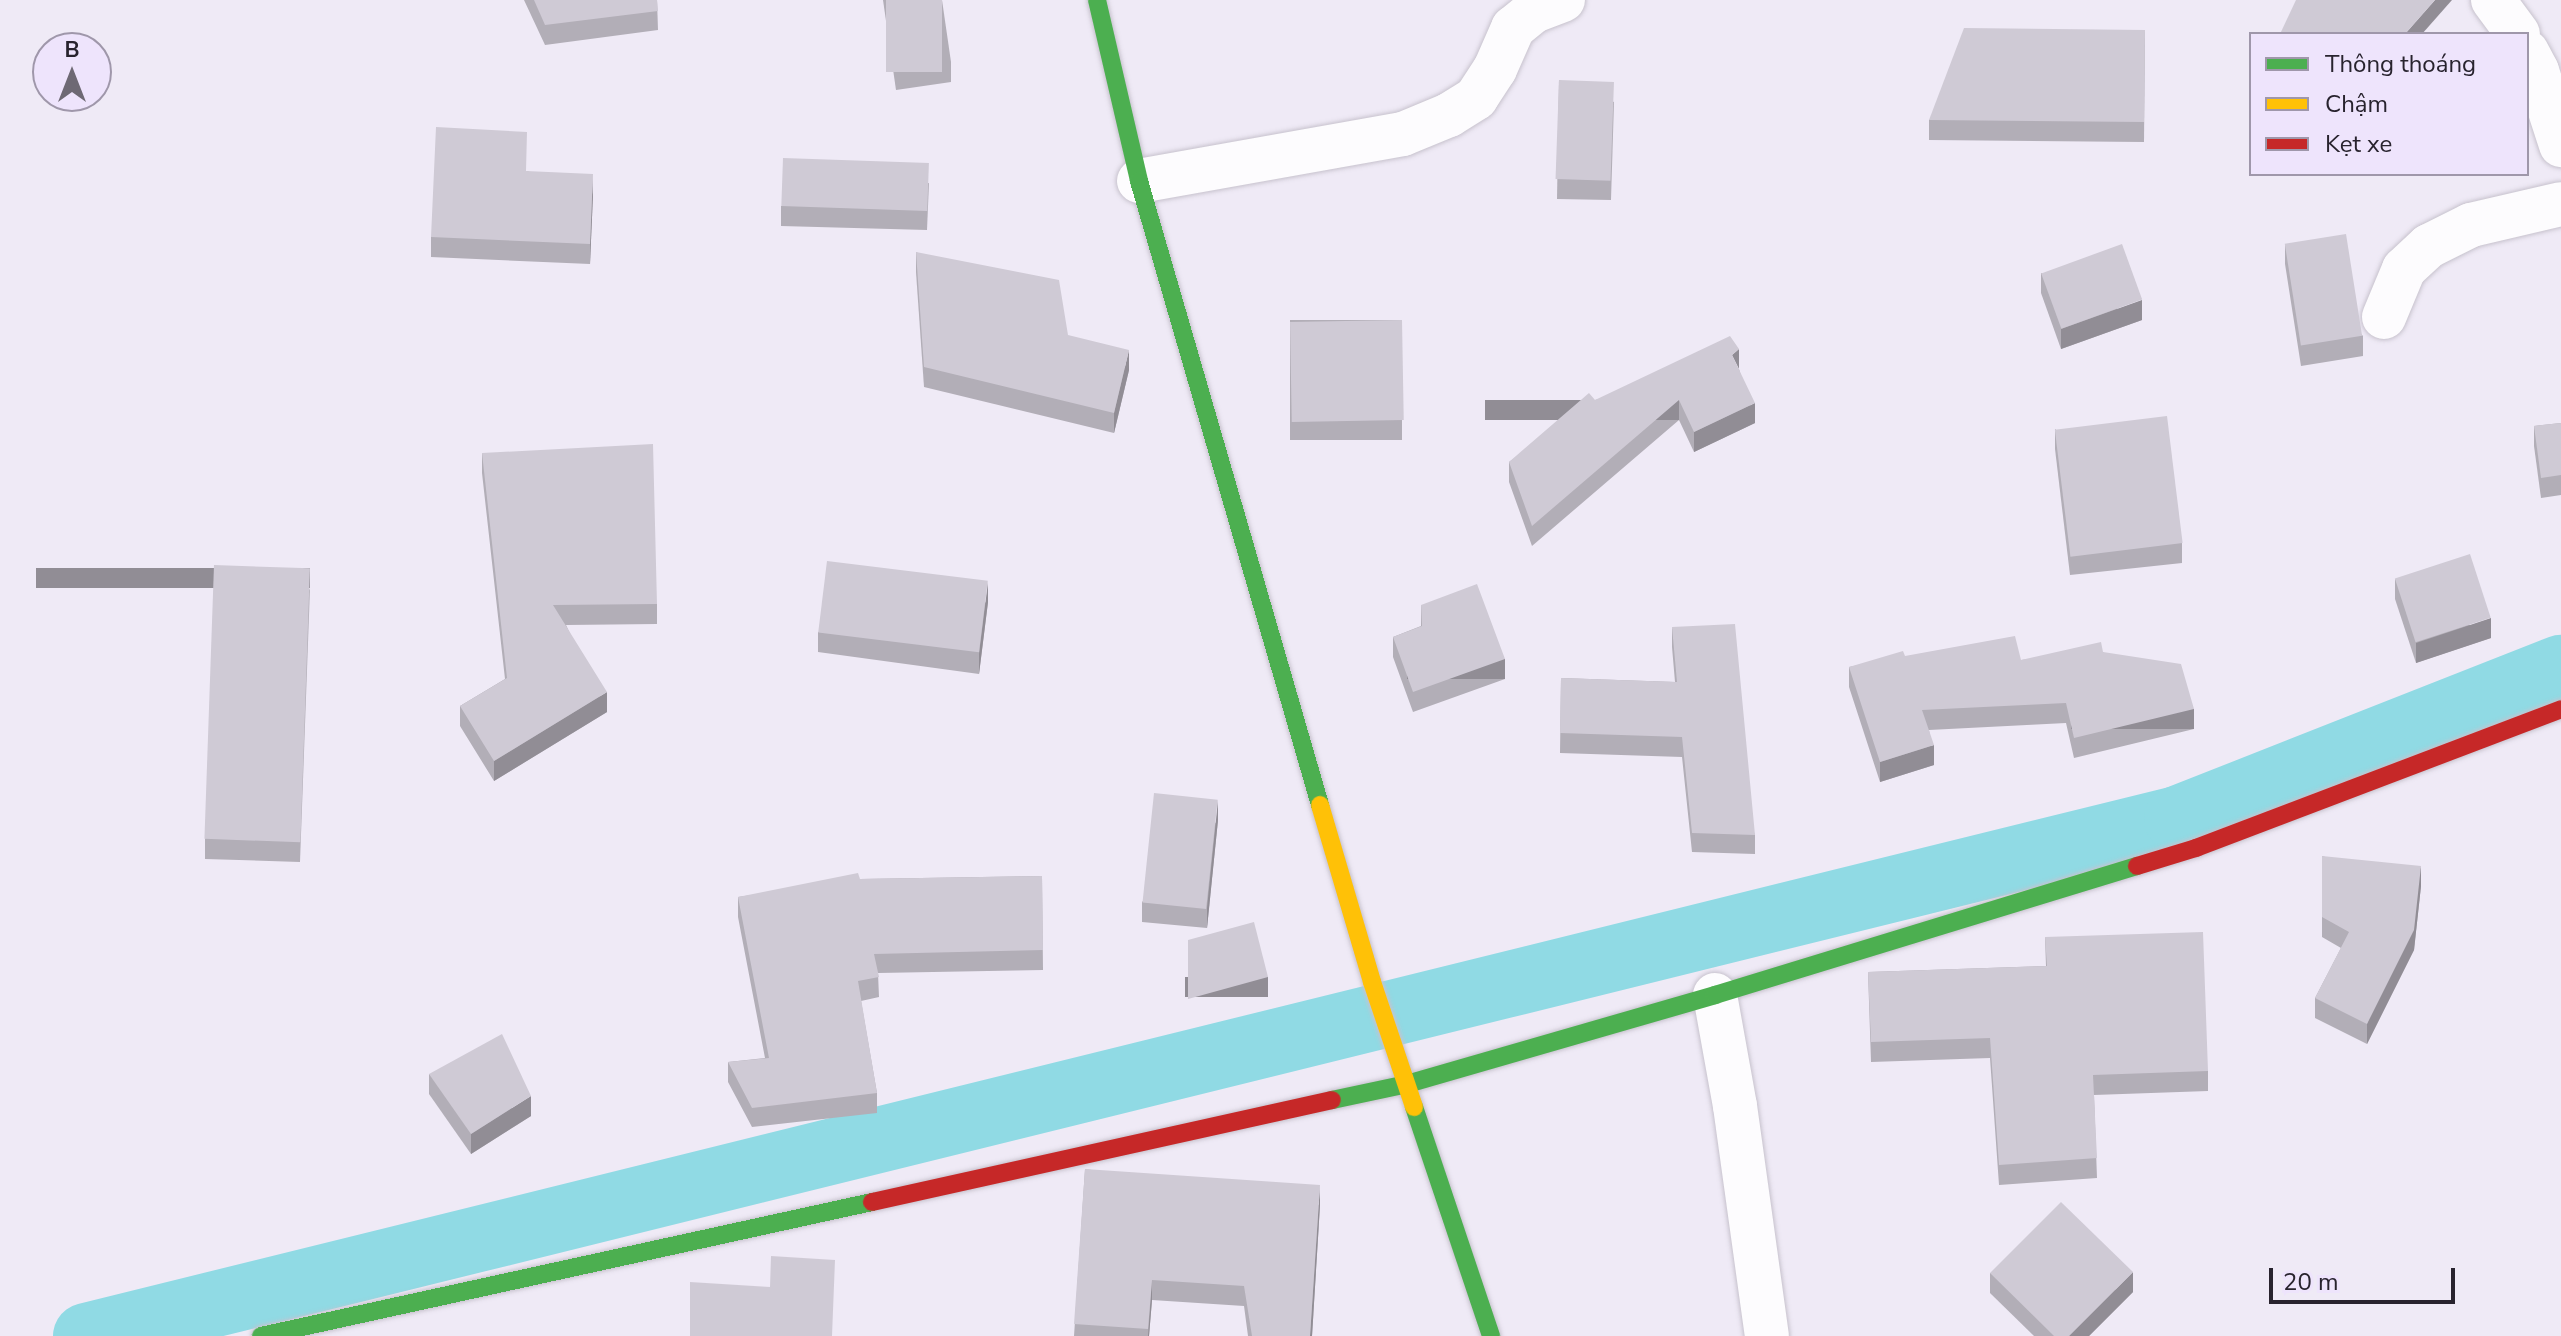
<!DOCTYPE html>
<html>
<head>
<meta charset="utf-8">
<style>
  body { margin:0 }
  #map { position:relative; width:2561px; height:1336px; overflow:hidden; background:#efeaf6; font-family:"Nunito Sans",sans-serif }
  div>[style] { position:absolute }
  .canal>* { height:66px; margin:-33px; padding:0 33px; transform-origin:33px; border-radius:33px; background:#90dae4 }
  .roads { filter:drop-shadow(0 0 2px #c7c2cd) drop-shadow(0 0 2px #c7c2cd) }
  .street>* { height:44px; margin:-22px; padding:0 22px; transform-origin:22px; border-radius:22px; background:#fdfcfe }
  .fast>* { height:18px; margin:-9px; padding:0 9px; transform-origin:9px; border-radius:9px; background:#4caf50 }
  .slow>* { height:18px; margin:-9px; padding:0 9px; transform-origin:9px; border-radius:9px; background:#ffc107 }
  .jam>* { height:18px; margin:-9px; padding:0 9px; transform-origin:9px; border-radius:9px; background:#c62828 }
  .wall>* { inset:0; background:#b2aeb7; transform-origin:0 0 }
  .shaded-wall>* { inset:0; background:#918d95; transform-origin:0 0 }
  .building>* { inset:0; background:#cfcad5; transform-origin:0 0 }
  span { translate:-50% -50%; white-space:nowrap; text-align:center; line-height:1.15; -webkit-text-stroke:7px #eee4fc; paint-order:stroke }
  .legend { position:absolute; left:2249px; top:32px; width:280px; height:144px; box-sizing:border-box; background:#eee4fc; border:2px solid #9f97aa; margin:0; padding:10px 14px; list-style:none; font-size:24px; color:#28232e }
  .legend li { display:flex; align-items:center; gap:16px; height:40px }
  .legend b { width:40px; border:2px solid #9f97aa }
  .north { position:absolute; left:32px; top:32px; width:80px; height:80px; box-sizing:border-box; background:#eee4fc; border:2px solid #9f97aa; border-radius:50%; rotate:0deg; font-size:22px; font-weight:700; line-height:32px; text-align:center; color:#28232e }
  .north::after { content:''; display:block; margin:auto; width:28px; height:36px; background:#6e6974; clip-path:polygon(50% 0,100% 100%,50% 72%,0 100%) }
  .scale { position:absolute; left:2269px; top:1268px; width:186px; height:36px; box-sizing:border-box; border:4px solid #28232e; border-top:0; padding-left:10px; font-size:24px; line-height:28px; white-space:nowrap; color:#28232e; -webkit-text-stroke:6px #eee4fc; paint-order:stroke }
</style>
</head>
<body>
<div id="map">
  <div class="canal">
    <i style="left:86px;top:1336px;width:2154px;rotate:-13.89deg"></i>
    <i style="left:2177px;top:819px;width:413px;rotate:-21.5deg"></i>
  </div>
  <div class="roads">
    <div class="street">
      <i style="left:2493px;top:0;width:42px;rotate:53.7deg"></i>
      <i style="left:2527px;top:52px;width:21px;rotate:62deg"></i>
      <i style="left:2537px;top:71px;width:78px;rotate:72deg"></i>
      <i style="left:1139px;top:181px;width:268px;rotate:-10.1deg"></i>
      <i style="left:1403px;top:134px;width:50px;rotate:-22.4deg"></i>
      <i style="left:1449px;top:115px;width:32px;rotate:-32deg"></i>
      <i style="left:1476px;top:98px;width:35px;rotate:-57deg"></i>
      <i style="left:1495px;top:69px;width:45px;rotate:-66.3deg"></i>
      <i style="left:1513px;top:28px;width:27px;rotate:-39deg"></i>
      <i style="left:1534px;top:11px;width:31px;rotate:-21deg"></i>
      <i style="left:2384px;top:317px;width:52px;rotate:-67.4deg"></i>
      <i style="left:2404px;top:269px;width:34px;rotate:-43deg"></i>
      <i style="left:2429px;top:246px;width:47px;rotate:-26.6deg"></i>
      <i style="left:2471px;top:225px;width:92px;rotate:-13.1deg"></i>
      <i style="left:1715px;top:995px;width:113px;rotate:79.8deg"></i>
      <i style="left:1735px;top:1106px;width:232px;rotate:82.1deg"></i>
    </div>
    <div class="fast">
      <i style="left:1097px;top:0;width:186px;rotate:76.9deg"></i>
      <i style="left:1139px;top:181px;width:650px;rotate:73.82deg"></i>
      <i style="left:1332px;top:1100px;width:77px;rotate:-12deg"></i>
      <i style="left:1407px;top:1084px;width:321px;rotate:-16.1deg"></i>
      <i style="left:1715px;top:995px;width:441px;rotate:-17deg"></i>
      <i style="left:1414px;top:1107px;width:242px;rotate:71.4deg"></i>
      <i style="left:261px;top:1336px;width:626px;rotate:-12.37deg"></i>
    </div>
    <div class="slow">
      <i style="left:1320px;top:805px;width:184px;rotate:73.6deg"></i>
      <i style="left:1372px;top:982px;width:132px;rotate:71.4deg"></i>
    </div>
    <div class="jam">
      <i style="left:2137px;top:866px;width:62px;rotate:-17deg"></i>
      <i style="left:2196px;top:848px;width:391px;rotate:-20.8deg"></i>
      <i style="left:872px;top:1202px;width:471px;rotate:-12.5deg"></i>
    </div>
  </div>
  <div class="wall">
    <i style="clip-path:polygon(524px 0,657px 0,658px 30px,545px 45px)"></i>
    <i style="clip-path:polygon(883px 0,942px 0,951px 62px,951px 82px,896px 90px)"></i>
    <i style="clip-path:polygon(2145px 30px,2144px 142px,1929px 140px,1929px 120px)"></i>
    <i style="clip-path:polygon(1559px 80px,1614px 102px,1611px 200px,1557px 199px)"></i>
    <i style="clip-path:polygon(527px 171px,593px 194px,590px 264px,431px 257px,431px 237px)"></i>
    <i style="clip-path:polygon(929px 183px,927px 230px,781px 226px,781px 206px)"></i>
    <i style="clip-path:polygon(2285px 244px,2363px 336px,2363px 356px,2301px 366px,2285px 264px)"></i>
    <i style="clip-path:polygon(916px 252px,1129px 370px,1114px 433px,924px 387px,916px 272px)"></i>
    <i style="clip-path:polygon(2041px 273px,2142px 320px,2061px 349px,2041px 293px)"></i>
    <i style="left:1402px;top:320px;width:120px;height:112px;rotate:90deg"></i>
    <i style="clip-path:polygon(1739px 369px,1755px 423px,1694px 452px,1679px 420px,1532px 546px,1509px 482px,1509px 462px,1595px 400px)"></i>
    <i style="clip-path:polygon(2561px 423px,2561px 495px,2541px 498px,2534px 446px,2534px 426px)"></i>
    <i style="clip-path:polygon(2055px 429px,2182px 543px,2182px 563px,2070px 575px,2055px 449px)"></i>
    <i style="clip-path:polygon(482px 453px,657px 604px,657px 624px,566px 625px,607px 712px,494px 781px,460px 726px,460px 706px,505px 679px,482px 473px)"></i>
    <i style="clip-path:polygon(2395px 579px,2491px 638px,2416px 663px,2395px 599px)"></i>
    <i style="clip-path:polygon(310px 588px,300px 862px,205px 859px,205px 839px)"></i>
    <i style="clip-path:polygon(988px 602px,979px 674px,818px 652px,818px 632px)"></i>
    <i style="clip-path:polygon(1421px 605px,1505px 679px,1413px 712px,1393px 657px,1393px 637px,1421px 626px)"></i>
    <i style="clip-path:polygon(1672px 627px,1755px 835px,1755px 854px,1692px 852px,1682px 757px,1560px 753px,1561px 678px,1675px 682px,1672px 647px)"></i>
    <i style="clip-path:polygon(2103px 652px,2194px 729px,2074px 758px,2066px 723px,1929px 730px,1934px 765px,1880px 782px,1849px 687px,1849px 667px,1905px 656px,2021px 660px)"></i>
    <i style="clip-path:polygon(1218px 820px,1207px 928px,1142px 922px,1142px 902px)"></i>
    <i style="clip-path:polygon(2322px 856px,2421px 886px,2414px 950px,2367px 1044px,2315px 1018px,2315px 998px,2341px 948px,2322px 937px)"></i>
    <i style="clip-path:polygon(1042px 876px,1043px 970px,878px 973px,879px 997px,861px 1001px,877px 1093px,877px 1113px,752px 1127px,728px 1082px,728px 1062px,765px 1058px,738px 917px,738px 897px,860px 879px)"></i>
    <i style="clip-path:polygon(2045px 937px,2208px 1071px,2208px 1091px,2094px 1095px,2097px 1178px,1999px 1185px,1990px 1058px,1871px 1062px,1868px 972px,2046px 966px)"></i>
    <i style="clip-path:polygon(429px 1074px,531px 1116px,471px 1154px,429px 1094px)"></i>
    <i style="clip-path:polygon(1085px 1169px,1320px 1205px,1312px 1336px,1248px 1336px,1244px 1306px,1152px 1300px,1149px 1336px,1074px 1336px)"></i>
    <i style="clip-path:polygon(1990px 1273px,2133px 1292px,2089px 1336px,2034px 1336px,1990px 1293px)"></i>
  </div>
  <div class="shaded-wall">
    <i style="clip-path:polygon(2435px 0,2452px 0,2422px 34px,2405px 34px)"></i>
    <i style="clip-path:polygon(593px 174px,593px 194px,590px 264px,590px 244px)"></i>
    <i style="clip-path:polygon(2142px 300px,2142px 320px,2061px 349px,2061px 329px)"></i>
    <i style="clip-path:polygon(1739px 349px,1739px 369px,1732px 355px)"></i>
    <i style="clip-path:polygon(1129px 350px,1129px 370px,1114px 433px,1114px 413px)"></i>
    <i style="left:1679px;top:400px;width:20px;height:194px;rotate:90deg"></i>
    <i style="clip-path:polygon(1755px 403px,1755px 423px,1694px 452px,1694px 432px)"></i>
    <i style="left:310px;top:568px;width:20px;height:274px;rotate:90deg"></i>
    <i style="clip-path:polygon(988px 582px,988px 602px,979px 674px,979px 654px)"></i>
    <i style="clip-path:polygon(2491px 618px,2491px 638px,2416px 663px,2416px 643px)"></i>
    <i style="left:1505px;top:659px;width:20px;height:98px;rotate:90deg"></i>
    <i style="clip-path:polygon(607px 692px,607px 712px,494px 781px,494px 761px)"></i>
    <i style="left:2194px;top:709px;width:20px;height:123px;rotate:90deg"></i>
    <i style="clip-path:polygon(1934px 745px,1934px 765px,1880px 782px,1880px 762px)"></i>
    <i style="clip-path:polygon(1218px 800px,1218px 820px,1207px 928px,1207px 908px)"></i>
    <i style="clip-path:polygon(2421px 866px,2421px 886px,2414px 950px,2367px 1044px,2367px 1024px)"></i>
    <i style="left:1268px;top:977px;width:20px;height:83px;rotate:90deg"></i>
    <i style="clip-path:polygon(531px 1096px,531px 1116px,471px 1154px,471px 1134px)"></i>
    <i style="clip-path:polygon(1320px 1185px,1320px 1205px,1312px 1336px,1310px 1336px)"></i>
    <i style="clip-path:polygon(2133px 1272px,2133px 1292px,2089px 1336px,2069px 1336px)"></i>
    <i style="clip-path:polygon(1152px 1280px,1152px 1300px,1149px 1336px,1148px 1336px)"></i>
  </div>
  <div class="building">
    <i style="clip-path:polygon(534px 0,657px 0,658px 11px,545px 25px)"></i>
    <i style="left:886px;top:0;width:56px;height:72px"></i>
    <i style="clip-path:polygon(2296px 0,2435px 0,2405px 34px,2280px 34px)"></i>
    <i style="clip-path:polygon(1964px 28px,2145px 30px,2144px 122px,1929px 120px)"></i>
    <i style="left:1559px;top:80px;width:55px;height:99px;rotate:2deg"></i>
    <i style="clip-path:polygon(436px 127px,527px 132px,526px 171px,593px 174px,590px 244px,431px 237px)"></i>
    <i style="left:783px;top:158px;width:146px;height:48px;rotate:2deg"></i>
    <i style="left:2346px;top:234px;width:103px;height:62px;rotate:81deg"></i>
    <i style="left:2122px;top:244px;width:59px;height:86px;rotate:70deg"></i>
    <i style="clip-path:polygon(916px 252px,1059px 280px,1068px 335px,1129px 350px,1114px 413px,924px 367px)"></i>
    <i style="left:1402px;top:320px;width:100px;height:112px;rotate:89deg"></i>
    <i style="clip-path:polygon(1730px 336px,1739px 349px,1732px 355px,1755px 403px,1694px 432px,1679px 400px,1532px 526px,1509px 462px,1589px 393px,1595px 400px)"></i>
    <i style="left:2167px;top:416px;width:128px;height:113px;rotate:83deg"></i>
    <i style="clip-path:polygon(2561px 423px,2561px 475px,2541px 478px,2534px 426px)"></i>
    <i style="clip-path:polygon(653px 444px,657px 604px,553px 605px,607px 692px,494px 761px,460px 706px,507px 678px,482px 453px)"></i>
    <i style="left:2470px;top:554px;width:67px;height:79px;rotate:72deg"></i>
    <i style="left:827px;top:561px;width:162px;height:72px;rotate:7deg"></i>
    <i style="left:214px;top:565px;width:96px;height:274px;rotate:2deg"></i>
    <i style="clip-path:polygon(1477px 584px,1505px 659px,1413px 692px,1393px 637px,1422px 626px,1421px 605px)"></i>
    <i style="clip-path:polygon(1735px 624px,1755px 835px,1692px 833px,1682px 737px,1560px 733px,1561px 678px,1677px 682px,1672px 627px)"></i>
    <i style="clip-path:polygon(2015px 636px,2021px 660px,2101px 642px,2103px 652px,2181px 664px,2194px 709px,2074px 738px,2066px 703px,1922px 710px,1934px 745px,1880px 762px,1849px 667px,1903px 651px,1905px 656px)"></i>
    <i style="left:1154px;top:793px;width:64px;height:110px;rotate:6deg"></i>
    <i style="clip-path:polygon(2322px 856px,2421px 866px,2414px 930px,2367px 1024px,2315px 998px,2349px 932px,2322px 917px)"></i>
    <i style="clip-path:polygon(858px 873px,860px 879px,1042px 876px,1043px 950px,874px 954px,879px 977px,858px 981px,877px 1093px,752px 1108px,728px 1062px,769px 1058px,738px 897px)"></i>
    <i style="clip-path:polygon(1254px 922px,1268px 977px,1188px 999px,1188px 940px)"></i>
    <i style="clip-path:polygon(2203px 932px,2208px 1071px,2093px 1075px,2097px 1158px,1999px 1165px,1990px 1038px,1871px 1042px,1868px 972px,2047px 966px,2045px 937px)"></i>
    <i style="clip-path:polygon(502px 1034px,531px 1096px,471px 1134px,429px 1074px)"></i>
    <i style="clip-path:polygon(1085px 1169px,1320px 1185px,1310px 1336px,1252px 1336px,1244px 1286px,1152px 1280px,1148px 1329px,1074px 1324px)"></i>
    <i style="clip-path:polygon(2061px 1202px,2133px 1272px,2069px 1336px,2054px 1336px,1990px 1273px)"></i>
    <i style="clip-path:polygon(771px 1256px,835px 1260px,832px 1336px,690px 1336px,690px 1282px,770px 1287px)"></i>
  </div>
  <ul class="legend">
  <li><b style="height:10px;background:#4caf50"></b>Thông thoáng</li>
  <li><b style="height:10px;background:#ffc107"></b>Chậm</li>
  <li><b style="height:10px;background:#c62828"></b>Kẹt xe</li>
  </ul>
  <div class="north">B</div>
  <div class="scale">20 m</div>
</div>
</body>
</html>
